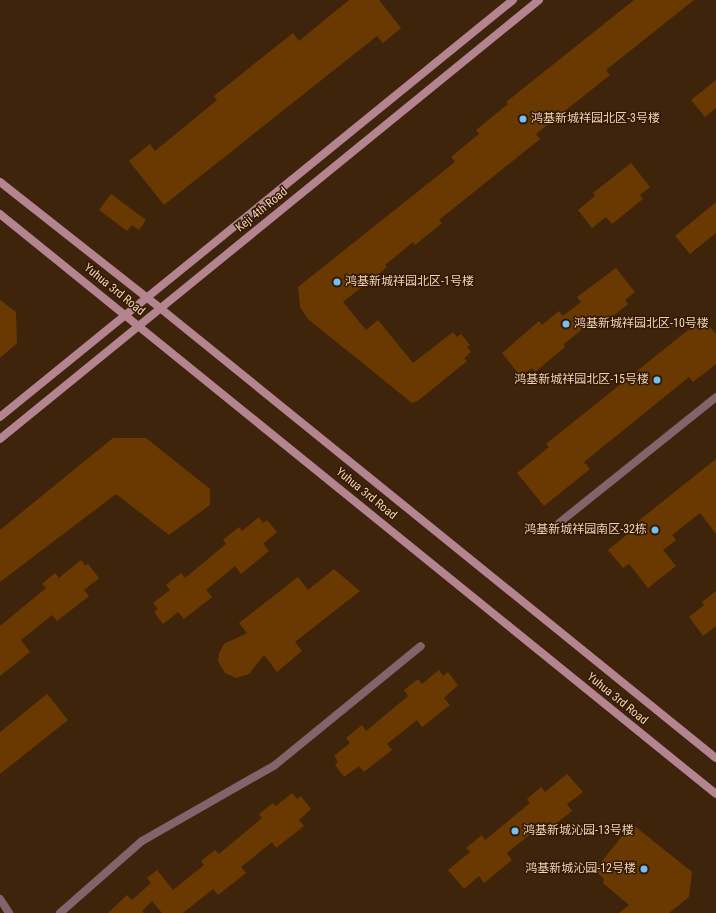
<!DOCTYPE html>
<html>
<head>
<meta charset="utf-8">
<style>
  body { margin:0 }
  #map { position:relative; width:716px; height:913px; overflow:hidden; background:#3e240a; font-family:"Roboto Condensed","Noto Sans SC",sans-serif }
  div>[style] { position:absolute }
  .building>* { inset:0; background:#6a3902 }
  .street>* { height:8px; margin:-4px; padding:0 4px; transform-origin:4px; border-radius:4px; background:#83646c }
  .secondary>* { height:8px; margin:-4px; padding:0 4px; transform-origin:4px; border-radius:4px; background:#b48491 }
  .dots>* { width:11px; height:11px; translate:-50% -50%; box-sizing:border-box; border:2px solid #341a02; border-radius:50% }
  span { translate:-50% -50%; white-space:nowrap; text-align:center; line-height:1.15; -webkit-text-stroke:3px #341a02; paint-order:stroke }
  .poi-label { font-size:12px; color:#f0d3bb }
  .left { translate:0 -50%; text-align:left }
  .right { translate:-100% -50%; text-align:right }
  .street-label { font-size:12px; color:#f0d3bb }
</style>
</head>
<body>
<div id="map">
  <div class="building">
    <i style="clip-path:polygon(349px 0,379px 0,401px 28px,383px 43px,377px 36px,164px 205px,129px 161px,150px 144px,155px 151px,217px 100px,214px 96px,293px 33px,299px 41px)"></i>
    <i style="clip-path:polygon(634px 0,694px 0,606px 70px,610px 75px,536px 134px,540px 139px,439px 220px,442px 223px,415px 245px,413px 242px,385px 265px,387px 267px,343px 302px,366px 330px,378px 320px,413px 363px,453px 332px,457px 337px,461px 334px,470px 345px,467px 347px,471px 352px,464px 358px,467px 361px,419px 400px,412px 403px,308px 319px,300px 307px,298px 287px,455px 162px,451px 157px,479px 134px,476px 130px,508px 104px,506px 102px)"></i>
    <i style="clip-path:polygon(716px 80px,716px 108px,705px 117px,691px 100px)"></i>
    <i style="clip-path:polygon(631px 163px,650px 187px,640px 195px,643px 199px,612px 224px,606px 217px,592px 228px,578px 210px,595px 196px,593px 193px)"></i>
    <i style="clip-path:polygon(111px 194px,146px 220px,139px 230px,132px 225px,127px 231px,99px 210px)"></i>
    <i style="clip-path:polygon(716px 202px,716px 233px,690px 254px,675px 236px)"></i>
    <i style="clip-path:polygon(616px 268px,635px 292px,625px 300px,628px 304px,597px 329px,591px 322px,564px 344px,565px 347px,535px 372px,532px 368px,521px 377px,502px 353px,539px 321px,542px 325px,559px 311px,563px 316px,581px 302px,577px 297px)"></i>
    <i style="clip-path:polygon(0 300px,16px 312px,17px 343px,0 358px)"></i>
    <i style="clip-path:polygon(703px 318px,716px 334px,716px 364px,693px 382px,689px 377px,584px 462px,590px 469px,544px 506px,517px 473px,549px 447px,546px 444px)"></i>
    <i style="clip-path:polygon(113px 438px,146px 438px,210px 489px,210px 505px,169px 535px,116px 494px,0 582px,0 530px)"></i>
    <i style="clip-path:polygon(716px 459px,716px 534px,700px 513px,672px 535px,676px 540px,663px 550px,676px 566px,648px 588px,629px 564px,623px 568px,608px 550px,639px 525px,637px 522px)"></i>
    <i style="clip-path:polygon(259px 517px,263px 523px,267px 520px,277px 532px,263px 544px,269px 551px,241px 574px,235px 566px,206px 590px,212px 597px,184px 619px,178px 612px,163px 624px,154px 612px,158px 609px,153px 603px,170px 590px,166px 585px,181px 573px,185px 578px,226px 544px,223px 540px,239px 527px,242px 531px)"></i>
    <i style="clip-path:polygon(81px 560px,86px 566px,88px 564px,99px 578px,84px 590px,89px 596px,57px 621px,52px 615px,21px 640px,30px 652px,0 676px,0 626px,46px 588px,42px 584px,55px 573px,59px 578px)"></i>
    <i style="clip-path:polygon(334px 569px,360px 591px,295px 642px,302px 651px,277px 672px,264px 655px,249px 674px,236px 678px,225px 673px,218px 661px,219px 653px,224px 644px,247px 633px,239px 623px,298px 577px,308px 590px)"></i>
    <i style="clip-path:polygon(716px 591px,716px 626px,703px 636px,689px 617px,704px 605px,702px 602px)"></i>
    <i style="clip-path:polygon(439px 670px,443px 676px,448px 672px,458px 685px,444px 698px,450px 705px,422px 727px,417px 720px,387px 744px,392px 750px,364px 772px,359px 766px,344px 777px,335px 765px,338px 762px,334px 756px,350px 743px,346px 738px,362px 725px,366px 731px,408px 696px,404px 690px,418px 679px,422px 684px)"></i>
    <i style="clip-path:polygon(47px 694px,68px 720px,0 774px,0 732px)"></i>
    <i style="clip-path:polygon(567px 774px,583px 792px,567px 804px,572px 811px,544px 833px,539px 827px,507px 853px,512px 860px,484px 883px,479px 876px,464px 889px,448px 870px,470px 852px,466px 848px,482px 835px,485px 840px,530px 803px,527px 799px,541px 787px,545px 792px)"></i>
    <i style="clip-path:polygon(292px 793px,297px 799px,301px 796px,311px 809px,299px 820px,304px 826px,276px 848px,272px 842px,241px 867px,246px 873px,218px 895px,213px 889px,183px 913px,162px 913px,152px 901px,142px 911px,144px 913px,108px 913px,127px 895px,132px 900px,151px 883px,147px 878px,157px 870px,173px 890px,204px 865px,201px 861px,215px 850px,219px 854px,262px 818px,259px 814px,273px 803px,276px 806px)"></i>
    <i style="clip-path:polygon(632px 824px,692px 872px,689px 897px,669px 913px,619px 913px,629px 905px,603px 883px,604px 879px,597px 872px,597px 867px)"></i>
  </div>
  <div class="street">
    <i style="left:559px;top:523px;width:201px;rotate:-38.7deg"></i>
    <i style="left:0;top:899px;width:17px;rotate:57deg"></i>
    <i style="left:60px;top:913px;width:109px;rotate:-41.3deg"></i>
    <i style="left:142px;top:841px;width:153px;rotate:-29.7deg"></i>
    <i style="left:275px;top:765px;width:188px;rotate:-39.2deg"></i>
  </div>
  <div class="secondary">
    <i style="left:0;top:182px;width:204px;rotate:38.2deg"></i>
    <i style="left:160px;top:308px;width:715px;rotate:38.99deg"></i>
    <i style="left:0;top:214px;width:921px;rotate:39.01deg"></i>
    <i style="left:0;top:417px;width:661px;rotate:-39.11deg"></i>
    <i style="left:0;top:439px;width:695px;rotate:-39.16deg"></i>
  </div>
  <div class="dots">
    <i style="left:523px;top:119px;background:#74c0f6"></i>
    <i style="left:337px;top:282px;background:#74c0f6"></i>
    <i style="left:566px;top:324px;background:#74c0f6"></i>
    <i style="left:657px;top:380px;background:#74c0f6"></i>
    <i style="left:655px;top:530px;background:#74c0f6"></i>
    <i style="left:515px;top:831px;background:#74c0f6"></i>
    <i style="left:644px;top:869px;background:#74c0f6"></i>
  </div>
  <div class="poi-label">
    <span class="left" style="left:531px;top:119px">鸿基新城祥园北区-3号楼</span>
    <span class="left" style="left:345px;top:282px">鸿基新城祥园北区-1号楼</span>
    <span class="left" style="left:574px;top:324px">鸿基新城祥园北区-10号楼</span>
    <span class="right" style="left:649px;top:380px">鸿基新城祥园北区-15号楼</span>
    <span class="right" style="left:647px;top:530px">鸿基新城祥园南区-32栋</span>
    <span class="left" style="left:523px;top:831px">鸿基新城沁园-13号楼</span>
    <span class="right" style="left:636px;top:869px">鸿基新城沁园-12号楼</span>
  </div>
  <div class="street-label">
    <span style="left:262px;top:210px;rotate:-39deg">Keji 4th Road</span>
    <span style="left:114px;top:290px;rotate:39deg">Yuhua 3rd Road</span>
    <span style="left:366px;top:494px;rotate:39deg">Yuhua 3rd Road</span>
    <span style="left:617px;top:699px;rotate:39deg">Yuhua 3rd Road</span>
  </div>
</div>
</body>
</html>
